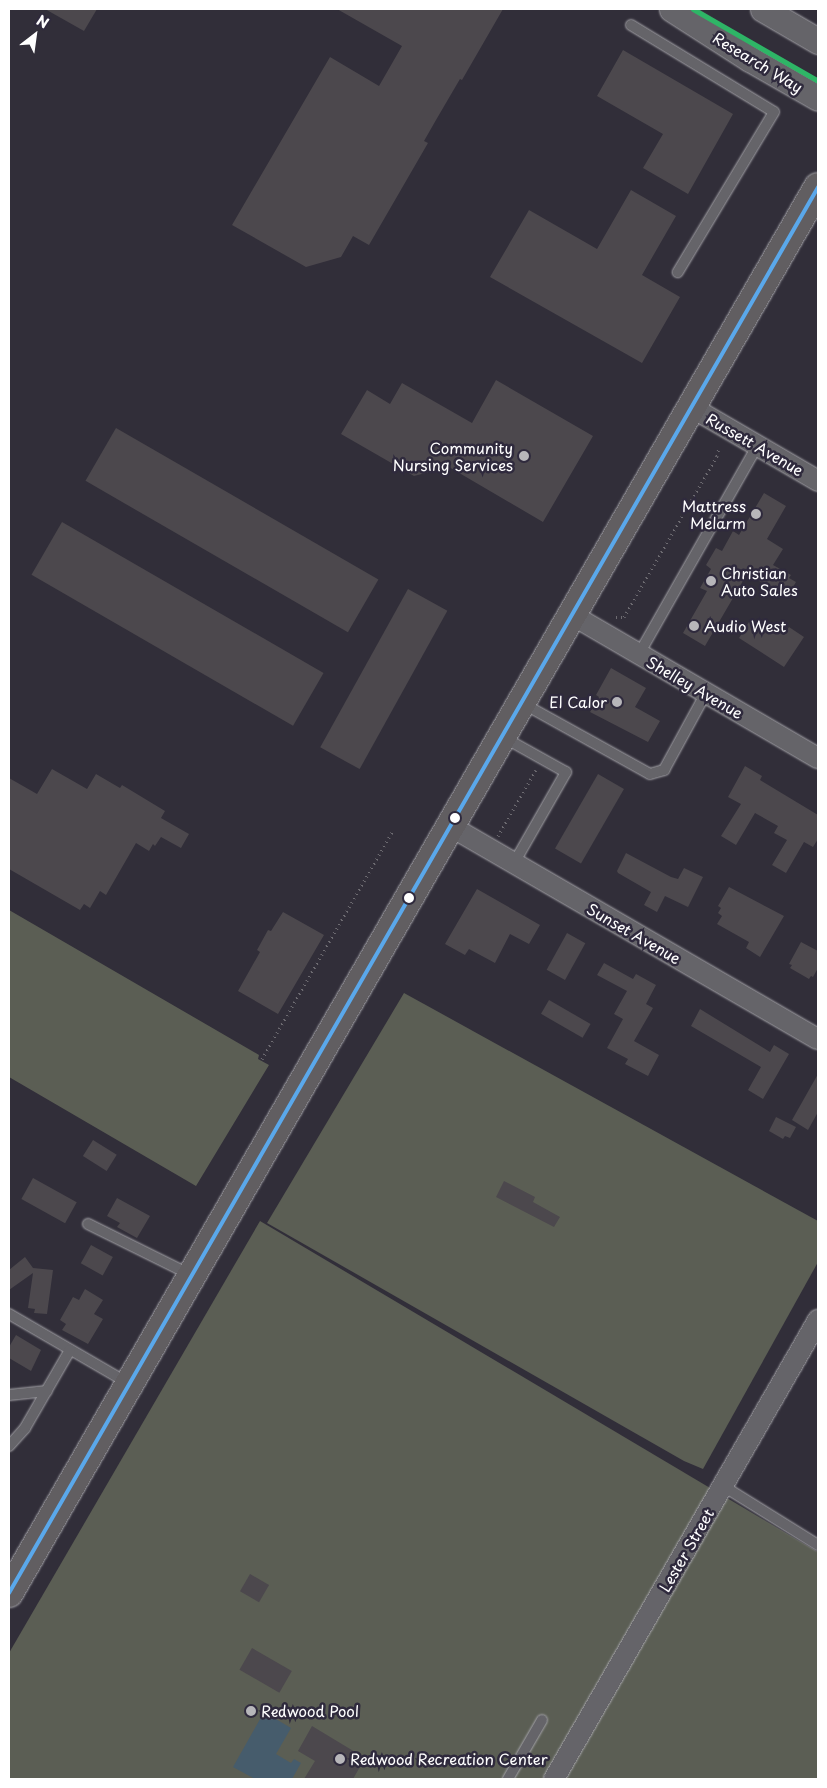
<!DOCTYPE html>
<html>
<head>
<meta charset="utf-8">
<style>
  body { margin:0 }
  #map { position:relative; width:827px; height:1788px; overflow:hidden; background:#312e39; font-family:"Playpen Sans",sans-serif }
  div>[style] { position:absolute }
  .green>* { inset:0; background:#5b5e54 }
  .water>* { inset:0; background:#465c6c }
  .building>* { inset:0; background:#4c484d; transform-origin:0 0 }
  .path>* { height:3px; margin-top:-1.5px; transform-origin:0; background:repeating-linear-gradient(90deg,#6d6b71 0 1px,transparent 0 5px) }
  .roads { filter:drop-shadow(0 0 1px #a2a1a6) drop-shadow(0 0 1px #a2a1a6) }
  .service>* { height:10px; margin:-5px; padding:0 5px; transform-origin:5px; border-radius:5px; background:#656469 }
  .minor>* { height:20px; margin:-10px; padding:0 10px; transform-origin:10px; border-radius:10px; background:#656469 }
  .tertiary>* { height:25px; margin:-12.5px; padding:0 12.5px; transform-origin:12.5px; border-radius:12.5px; background:#656469 }
  .primary>* { height:28px; margin:-14px; padding:0 14px; transform-origin:14px; border-radius:14px; background:#615e61 }
  .bus-1>* { height:4px; margin:-2px; padding:0 2px; transform-origin:2px; border-radius:2px; background:#5aa8eb }
  .rail-1>* { height:5px; margin:-2.5px; padding:0 2.5px; transform-origin:2.5px; border-radius:2.5px; background:#2eb566 }
  .dots>* { width:14px; height:14px; translate:-50% -50%; box-sizing:border-box; border:2px solid #2f2a3d; border-radius:50% }
  span { translate:-50% -50%; white-space:nowrap; text-align:center; line-height:1.15; -webkit-text-stroke:5px #2f2a3d; paint-order:stroke }
  .street-label { font-size:15px; color:#fff }
  .poi-label { font-size:15px; color:#fff }
  .right { translate:-100% -50%; text-align:right }
  .left { translate:0 -50%; text-align:left }
  .frame { position:absolute; inset:0; border:10px solid #fff; pointer-events:none }
  .north { position:absolute; left:10px; top:10px; width:50px; height:50px; -webkit-text-stroke:4px #2f2a3d; paint-order:stroke; rotate:30deg; font-size:14px; font-weight:700; line-height:20px; text-align:center; color:#fff }
  .north::after { content:''; display:block; margin:auto; width:18px; height:22px; background:#fff; clip-path:polygon(50% 0,100% 100%,50% 72%,0 100%) }
</style>
</head>
<body>
<div id="map">
  <div class="green">
    <i style="clip-path:polygon(9px 910px,259px 1055px,258px 1059px,269px 1065px,196px 1186px,9px 1077px)"></i>
    <i style="clip-path:polygon(404px 993px,818px 1221px,818px 1262px,703px 1469px,684px 1461px,267px 1223px)"></i>
    <i style="clip-path:polygon(260px 1221px,818px 1552px,818px 1779px,9px 1779px,9px 1653px)"></i>
  </div>
  <div class="water">
    <i style="clip-path:polygon(264px 1712px,291px 1728px,276px 1754px,291px 1763px,294px 1759px,301px 1763px,292px 1779px,255px 1779px,233px 1767px)"></i>
  </div>
  <div class="building">
    <i style="clip-path:polygon(45px 9px,97px 9px,84px 31px)"></i>
    <i style="clip-path:polygon(337px 9px,503px 9px,462px 80px,460px 79px,436px 120px,424px 141px,428px 143px,369px 245px,353px 236px,341px 257px,306px 267px,232px 225px,330px 57px,379px 86px,402px 46px)"></i>
    <i style="clip-path:polygon(623px 50px,733px 114px,688px 194px,643px 168px,663px 134px,597px 96px)"></i>
    <i style="clip-path:polygon(631px 190px,676px 216px,642px 275px,680px 297px,642px 363px,490px 277px,529px 210px,597px 249px)"></i>
    <i style="clip-path:polygon(496px 380px,593px 436px,543px 522px,449px 467px,414px 476px,341px 434px,367px 390px,390px 404px,402px 383px,472px 423px)"></i>
    <i style="left:116px;top:428px;width:303px;height:61px;rotate:30deg"></i>
    <i style="clip-path:polygon(764px 493px,786px 506px,767px 539px,783px 549px,773px 565px,791px 575px,789px 578px,796px 582px,787px 597px,747px 574px,705px 646px,683px 633px,707px 591px,700px 588px,711px 569px,706px 565px,716px 548px,722px 551px,733px 531px,739px 535px)"></i>
    <i style="left:62px;top:522px;width:302px;height:61px;rotate:30deg"></i>
    <i style="left:408px;top:589px;width:45px;height:181px;rotate:29deg"></i>
    <i style="clip-path:polygon(749px 622px,762px 630px,766px 623px,784px 635px,789px 627px,804px 637px,784px 667px,739px 638px)"></i>
    <i style="clip-path:polygon(611px 668px,646px 688px,635px 707px,660px 721px,648px 742px,590px 712px,599px 697px,596px 695px)"></i>
    <i style="clip-path:polygon(745px 766px,762px 776px,760px 780px,818px 815px,818px 839px,813px 847px,804px 842px,786px 873px,772px 865px,787px 840px,774px 833px,778px 826px,755px 813px,736px 845px,721px 836px,741px 804px,728px 797px)"></i>
    <i style="clip-path:polygon(52px 769px,87px 789px,96px 774px,120px 788px,122px 785px,165px 811px,161px 818px,189px 834px,181px 848px,161px 837px,155px 846px,153px 844px,149px 851px,136px 843px,106px 895px,100px 891px,90px 908px,84px 904px,80px 910px,9px 869px,9px 778px,37px 794px)"></i>
    <i style="left:598px;top:774px;width:30px;height:86px;rotate:30deg"></i>
    <i style="clip-path:polygon(626px 853px,671px 877px,678px 879px,684px 868px,703px 877px,688px 907px,665px 896px,657px 912px,644px 905px,651px 892px,618px 873px,617px 871px)"></i>
    <i style="clip-path:polygon(729px 887px,784px 916px,760px 957px,746px 948px,749px 942px,717px 924px,722px 916px,718px 913px,721px 908px,718px 906px)"></i>
    <i style="clip-path:polygon(477px 889px,540px 925px,529px 944px,510px 934px,495px 963px,469px 949px,465px 955px,445px 944px)"></i>
    <i style="clip-path:polygon(283px 912px,324px 935px,278px 1014px,238px 991px,260px 952px,257px 950px,268px 930px,271px 931px)"></i>
    <i style="left:567px;top:933px;width:21px;height:42px;rotate:29deg"></i>
    <i style="clip-path:polygon(801px 942px,818px 951px,818px 968px,813px 977px,811px 976px,809px 979px,790px 968px,792px 965px,789px 964px)"></i>
    <i style="clip-path:polygon(604px 963px,633px 979px,636px 974px,656px 985px,646px 1004px,653px 1008px,634px 1041px,659px 1055px,648px 1076px,625px 1064px,628px 1059px,607px 1048px,623px 1019px,614px 1014px,627px 991px,597px 975px)"></i>
    <i style="left:549px;top:1000px;width:48px;height:16px;rotate:30deg"></i>
    <i style="clip-path:polygon(700px 1009px,770px 1052px,774px 1045px,789px 1054px,763px 1099px,748px 1090px,761px 1067px,691px 1026px)"></i>
    <i style="clip-path:polygon(818px 1074px,818px 1112px,808px 1130px,792px 1120px)"></i>
    <i style="clip-path:polygon(776px 1117px,796px 1127px,790px 1138px,785px 1136px,783px 1139px,769px 1131px)"></i>
    <i style="left:93px;top:1140px;width:28px;height:19px;rotate:32deg"></i>
    <i style="left:33px;top:1178px;width:50px;height:24px;rotate:29deg"></i>
    <i style="clip-path:polygon(504px 1181px,535px 1197px,533px 1202px,560px 1217px,554px 1227px,496px 1197px)"></i>
    <i style="clip-path:polygon(117px 1198px,150px 1216px,137px 1238px,117px 1227px,120px 1223px,107px 1216px)"></i>
    <i style="left:91px;top:1245px;width:25px;height:21px;rotate:29deg"></i>
    <i style="clip-path:polygon(25px 1257px,33px 1268px,53px 1270px,47px 1314px,34px 1313px,35px 1309px,28px 1308px,33px 1273px,9px 1290px,9px 1270px)"></i>
    <i style="clip-path:polygon(85px 1289px,103px 1300px,94px 1314px,103px 1319px,88px 1344px,62px 1330px,66px 1324px,60px 1320px,73px 1297px,79px 1300px)"></i>
    <i style="clip-path:polygon(16px 1335px,41px 1350px,31px 1371px,9px 1358px,9px 1347px)"></i>
    <i style="left:250px;top:1574px;width:22px;height:20px;rotate:30deg"></i>
    <i style="left:252px;top:1648px;width:46px;height:25px;rotate:30deg"></i>
    <i style="clip-path:polygon(312px 1726px,365px 1758px,353px 1779px,304px 1779px,315px 1761px,298px 1751px)"></i>
  </div>
  <div class="path">
    <i style="left:616px;top:617px;width:8px"></i>
    <i style="left:624px;top:617px;width:186px;rotate:-60deg"></i>
    <i style="left:717px;top:456px;width:9px;rotate:-77deg"></i>
    <i style="left:498px;top:836px;width:76px;rotate:-60.1deg"></i>
    <i style="left:262px;top:1059px;width:262px;rotate:-60.2deg"></i>
  </div>
  <div class="roads">
    <div class="service">
      <i style="left:631px;top:25px;width:167px;rotate:31.3deg"></i>
      <i style="left:774px;top:112px;width:187px;rotate:121deg"></i>
      <i style="left:639px;top:654px;width:239px;rotate:-60.4deg"></i>
      <i style="left:522px;top:703px;width:146px;rotate:29deg"></i>
      <i style="left:650px;top:774px;width:15px;rotate:-16deg"></i>
      <i style="left:664px;top:770px;width:88px;rotate:-61.4deg"></i>
      <i style="left:503px;top:737px;width:72px;rotate:29.1deg"></i>
      <i style="left:566px;top:772px;width:105px;rotate:119.7deg"></i>
      <i style="left:88px;top:1224px;width:115px;rotate:26.3deg"></i>
      <i style="left:9px;top:1314px;width:138px;rotate:30.1deg"></i>
      <i style="left:9px;top:1395px;width:38px;rotate:-6deg"></i>
      <i style="left:9px;top:1446px;width:24px;rotate:-48deg"></i>
      <i style="left:25px;top:1428px;width:90px;rotate:-60deg"></i>
      <i style="left:723px;top:1486px;width:112px;rotate:31.8deg"></i>
      <i style="left:508px;top:1779px;width:68px;rotate:-60deg"></i>
    </div>
    <div class="minor">
      <i style="left:691px;top:407px;width:147px;rotate:30.2deg"></i>
      <i style="left:572px;top:615px;width:285px;rotate:30.2deg"></i>
      <i style="left:450px;top:826px;width:425px;rotate:30.1deg"></i>
      <i style="left:554px;top:1779px;width:530px;rotate:-60.09deg"></i>
    </div>
    <div class="tertiary">
      <i style="left:672px;top:9px;width:93px;rotate:32.7deg"></i>
      <i style="left:750px;top:59px;width:78px;rotate:29.8deg"></i>
      <i style="left:763px;top:9px;width:64px;rotate:30.2deg"></i>
    </div>
    <div class="primary">
      <i style="left:9px;top:1593px;width:1622px;rotate:-60.08deg"></i>
    </div>
  </div>
  <div class="bus-1">
    <i style="left:9px;top:1593px;width:1622px;rotate:-60.08deg"></i>
  </div>
  <div class="rail-1">
    <i style="left:693px;top:9px;width:144px;rotate:29.9deg"></i>
  </div>
  <div class="dots">
    <i style="left:524px;top:456px;background:#b7b6ba"></i>
    <i style="left:756px;top:514px;background:#b7b6ba"></i>
    <i style="left:711px;top:581px;background:#b7b6ba"></i>
    <i style="left:694px;top:626px;background:#b7b6ba"></i>
    <i style="left:617px;top:702px;background:#b7b6ba"></i>
    <i style="left:455px;top:818px;background:#fff"></i>
    <i style="left:409px;top:898px;background:#fff"></i>
    <i style="left:251px;top:1711px;background:#b7b6ba"></i>
    <i style="left:340px;top:1759px;background:#b7b6ba"></i>
  </div>
  <div class="street-label">
    <span style="left:758px;top:62px;rotate:31deg">Research Way</span>
    <span style="left:755px;top:444px;rotate:30deg">Russett Avenue</span>
    <span style="left:695px;top:687px;rotate:30deg">Shelley Avenue</span>
    <span style="left:634px;top:933px;rotate:30deg">Sunset Avenue</span>
    <span style="left:686px;top:1550px;rotate:-60deg">Lester Street</span>
  </div>
  <div class="poi-label">
    <span class="right" style="left:513px;top:456px">Community<br>Nursing Services</span>
    <span class="right" style="left:746px;top:514px">Mattress<br>Melarm</span>
    <span class="left" style="left:721px;top:581px">Christian<br>Auto Sales</span>
    <span class="left" style="left:704px;top:626px">Audio West</span>
    <span class="right" style="left:607px;top:702px">El Calor</span>
    <span class="left" style="left:261px;top:1711px">Redwood Pool</span>
    <span class="left" style="left:350px;top:1759px">Redwood Recreation Center</span>
  </div>
  <div class="frame"></div>
  <div class="north">N</div>
</div>
</body>
</html>
